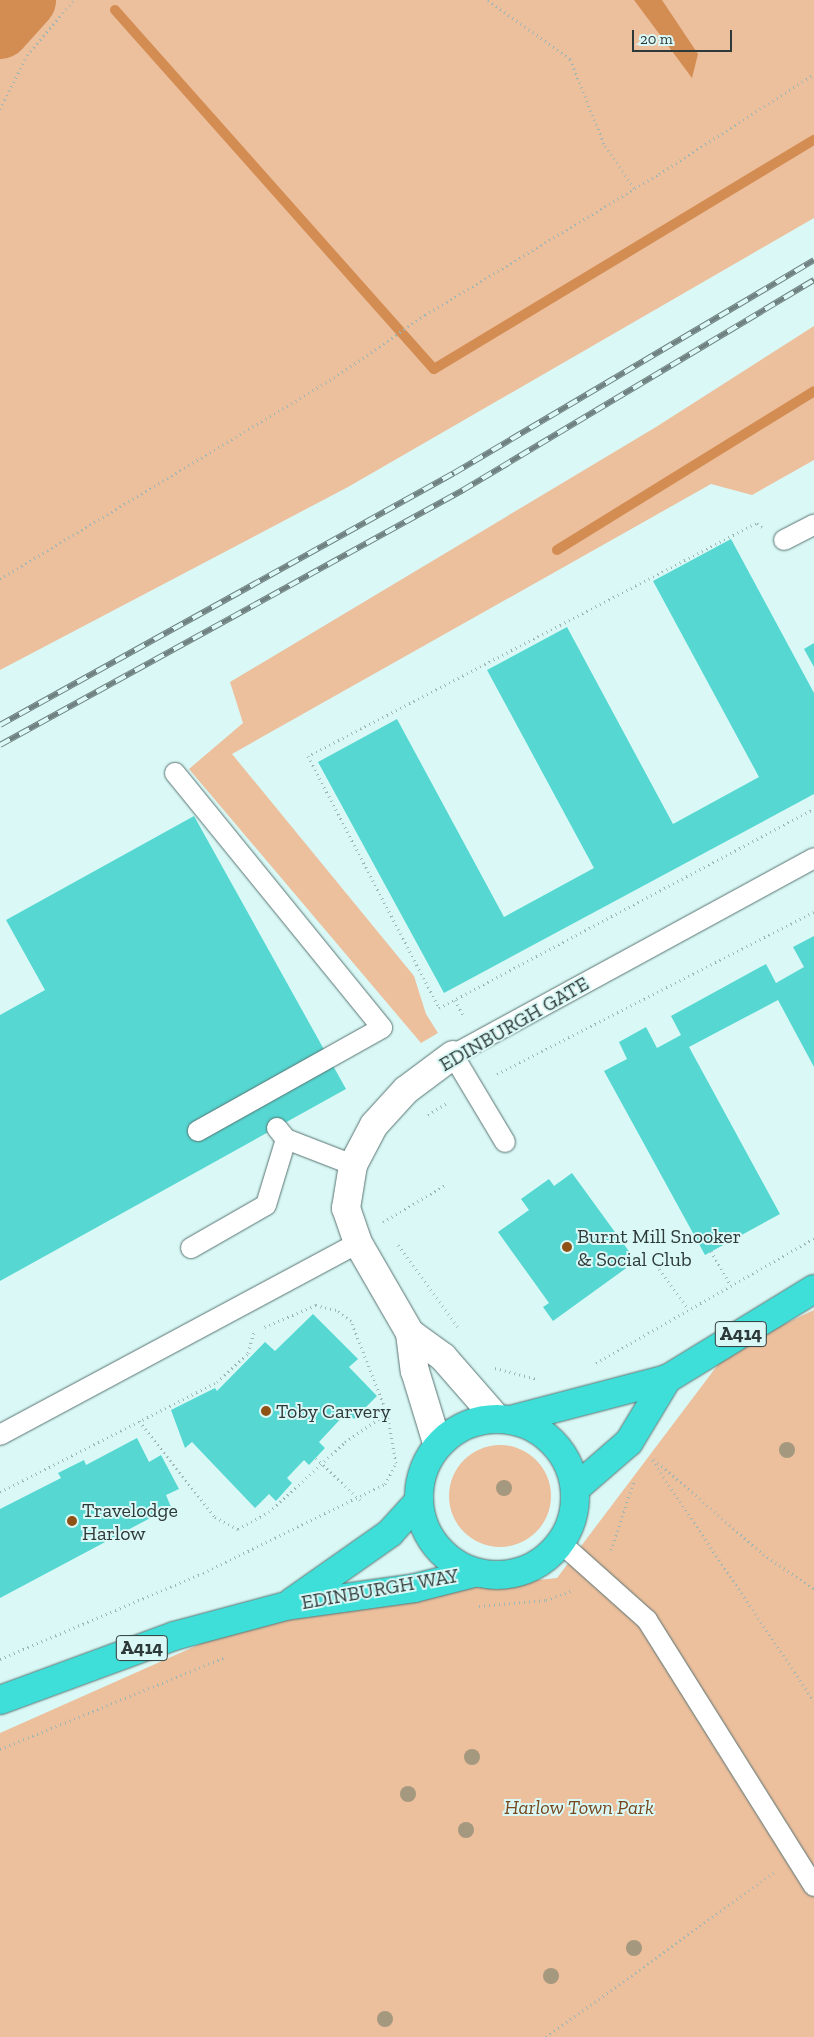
<!DOCTYPE html>
<html>
<head>
<meta charset="utf-8">
<style>
  body { margin:0 }
  #map { position:relative; width:814px; height:2037px; overflow:hidden; background:#daf9f6; font-family:"Zilla Slab",serif }
  div>[style] { position:absolute }
  .green>* { inset:0; background:#ecbf9d }
  .round { border-radius:50% }
  .water>* { inset:0; background:#d38d53 }
  .stream>* { height:10px; margin:-5px; padding:0 5px; transform-origin:5px; border-radius:5px; background:#d38d53 }
  .river>* { height:60px; margin:-30px; padding:0 30px; transform-origin:30px; border-radius:30px; background:#d38d53 }
  .building>* { inset:0; background:#56d7d2 }
  .path>* { height:3px; margin-top:-1.5px; transform-origin:0; background:repeating-linear-gradient(90deg,#9db6b4 0 1px,transparent 0 5px) }
  .roads { filter:drop-shadow(0 0 1px #587372) drop-shadow(0 0 1px #587372) }
  .lane>* { height:20px; margin:-10px; padding:0 10px; transform-origin:10px; border-radius:10px; background:#fff }
  .street>* { height:28px; margin:-14px; padding:0 14px; transform-origin:14px; border-radius:14px; background:#fff }
  .highway>* { height:28px; margin:-14px; padding:0 14px; transform-origin:14px; border-radius:14px; background:#3edfd9 }
  .highway>.ring { margin:-14px; padding:0; box-sizing:content-box; background:none; border:28px solid #3edfd9; border-radius:50% }
  .rail>* { height:5.5px; margin-top:-2.75px; transform-origin:0; background:repeating-linear-gradient(90deg,#daf9f6 0 11px,#6f8281 0 22px); box-sizing:border-box; border-block:1px solid #6f8281 }
  .trees>* { width:16px; height:16px; margin:-8px; border-radius:50%; background:#a4987f }
  .dots>* { width:14px; height:14px; translate:-50% -50%; box-sizing:border-box; border:2px solid #daf9f6; border-radius:50% }
  span { translate:-50% -50%; white-space:nowrap; text-align:center; line-height:1.15; -webkit-text-stroke:4px #daf9f6; paint-order:stroke }
  .shield-label span { padding:1px 4px; background:#daf9f6; border:1px solid; border-radius:4px; -webkit-text-stroke-width:0 }
  .shield-label { font-size:19px; color:#2e3a3a; font-weight:700 }
  .street-label { font-size:20px; color:#2e3a3a }
  .poi-label { font-size:20px; color:#2e3a3a }
  .left { translate:0 -50%; text-align:left }
  .park-label { font-size:20px; color:#77481e; font-style:italic }
  .scale { position:absolute; left:632px; top:30px; width:100px; height:22px; box-sizing:border-box; border:2px solid #2e3a3a; border-top:0; padding-left:6px; font-size:15px; line-height:18px; white-space:nowrap; color:#2e3a3a; -webkit-text-stroke:4px #daf9f6; paint-order:stroke }
</style>
</head>
<body>
<div id="map">
  <div class="green">
    <i style="clip-path:polygon(0 0,814px 0,814px 218px,348px 487px,0 670px)"></i>
    <i style="clip-path:polygon(814px 326px,814px 460px,752px 495px,711px 484px,232px 754px,414px 976px,426px 1014px,438px 1033px,421px 1043px,189px 769px,243px 723px,230px 682px,656px 427px)"></i>
    <i style="clip-path:polygon(814px 1310px,814px 2037px,0 2037px,0 1733px,286px 1606px,557px 1578px,729px 1350px)"></i>
    <i class="round" style="left:449px;top:1445px;width:102px;height:102px"></i>
  </div>
  <div class="water">
    <i style="clip-path:polygon(634px 0,662px 0,698px 54px,692px 78px)"></i>
  </div>
  <div class="stream">
    <i style="left:115px;top:10px;width:480px;rotate:48.4deg"></i>
    <i style="left:434px;top:369px;width:444px;rotate:-31.1deg"></i>
    <i style="left:557px;top:550px;width:302px;rotate:-31.7deg"></i>
  </div>
  <div class="river">
    <i style="left:0;top:29px;width:39px;rotate:-48deg"></i>
  </div>
  <div class="building">
    <i style="clip-path:polygon(731px 539px,814px 693px,814px 794px,444px 993px,318px 762px,397px 719px,504px 917px,594px 868px,487px 670px,567px 627px,673px 824px,759px 777px,653px 581px)"></i>
    <i style="clip-path:polygon(814px 643px,814px 667px,804px 649px)"></i>
    <i style="clip-path:polygon(194px 816px,346px 1089px,0 1281px,0 1015px,45px 990px,6px 920px)"></i>
    <i style="clip-path:polygon(814px 936px,814px 1067px,778px 1000px,689px 1047px,780px 1214px,705px 1255px,604px 1071px,627px 1059px,619px 1042px,646px 1027px,657px 1048px,681px 1035px,671px 1016px,766px 964px,776px 983px,804px 967px,793px 947px)"></i>
    <i style="clip-path:polygon(572px 1173px,636px 1261px,553px 1321px,543px 1307px,549px 1303px,498px 1232px,529px 1210px,521px 1199px,549px 1179px,554px 1186px)"></i>
    <i style="clip-path:polygon(313px 1314px,358px 1359px,349px 1367px,377px 1396px,354px 1419px,347px 1412px,319px 1442px,325px 1448px,309px 1465px,304px 1460px,287px 1478px,292px 1483px,276px 1501px,269px 1494px,255px 1508px,192px 1442px,185px 1448px,171px 1410px,215px 1388px,217px 1391px,265px 1342px,275px 1351px)"></i>
    <i style="clip-path:polygon(137px 1438px,149px 1462px,161px 1455px,179px 1489px,166px 1495px,171px 1507px,0 1598px,0 1509px,61px 1478px,58px 1473px,84px 1460px,86px 1465px)"></i>
  </div>
  <div class="path">
    <i style="left:488px;top:0;width:101px;rotate:35.7deg"></i>
    <i style="left:570px;top:59px;width:94px;rotate:68.1deg"></i>
    <i style="left:605px;top:146px;width:52px;rotate:55.1deg"></i>
    <i style="left:0;top:109px;width:60px;rotate:-63.4deg"></i>
    <i style="left:27px;top:55px;width:72px;rotate:-49.5deg"></i>
    <i style="left:762px;top:527px;width:7px;rotate:-146deg"></i>
    <i style="left:756px;top:523px;width:505px;rotate:152.52deg"></i>
    <i style="left:308px;top:756px;width:284px;rotate:62.5deg"></i>
    <i style="left:439px;top:1008px;width:425px;rotate:-28deg"></i>
    <i style="left:0;top:579px;width:395px;rotate:-31.1deg"></i>
    <i style="left:338px;top:375px;width:106px;rotate:-34.6deg"></i>
    <i style="left:425px;top:315px;width:273px;rotate:-31.1deg"></i>
    <i style="left:659px;top:174px;width:184px;rotate:-32.8deg"></i>
    <i style="left:455px;top:1000px;width:19px;rotate:62deg"></i>
    <i style="left:497px;top:1074px;width:356px;rotate:-27.1deg"></i>
    <i style="left:428px;top:1115px;width:24px;rotate:-33deg"></i>
    <i style="left:383px;top:1222px;width:74px;rotate:-30.7deg"></i>
    <i style="left:398px;top:1245px;width:102px;rotate:53.8deg"></i>
    <i style="left:711px;top:1251px;width:39px;rotate:60deg"></i>
    <i style="left:659px;top:1269px;width:49px;rotate:54.1deg"></i>
    <i style="left:596px;top:1363px;width:251px;rotate:-29.8deg"></i>
    <i style="left:495px;top:1368px;width:43px;rotate:14.7deg"></i>
    <i style="left:139px;top:1421px;width:122px;rotate:51.6deg"></i>
    <i style="left:215px;top:1517px;width:26px;rotate:28deg"></i>
    <i style="left:238px;top:1529px;width:35px;rotate:-29deg"></i>
    <i style="left:269px;top:1512px;width:103px;rotate:-42.6deg"></i>
    <i style="left:345px;top:1442px;width:51px;rotate:-34.6deg"></i>
    <i style="left:316px;top:1458px;width:61px;rotate:43.7deg"></i>
    <i style="left:654px;top:1459px;width:145px;rotate:41.1deg"></i>
    <i style="left:763px;top:1554px;width:62px;rotate:34.5deg"></i>
    <i style="left:652px;top:1460px;width:290px;rotate:56.1deg"></i>
    <i style="left:0;top:1492px;width:243px;rotate:-26.9deg"></i>
    <i style="left:217px;top:1382px;width:42px;rotate:-43.1deg"></i>
    <i style="left:248px;top:1353px;width:22px;rotate:-74deg"></i>
    <i style="left:611px;top:1550px;width:73px;rotate:-71.6deg"></i>
    <i style="left:479px;top:1606px;width:67px;rotate:-5.1deg"></i>
    <i style="left:546px;top:1600px;width:29px;rotate:-20deg"></i>
    <i style="left:0;top:1659px;width:220px;rotate:-23deg"></i>
    <i style="left:203px;top:1573px;width:203px;rotate:-26.1deg"></i>
    <i style="left:385px;top:1484px;width:24px;rotate:-62deg"></i>
    <i style="left:396px;top:1463px;width:51px;rotate:-100.2deg"></i>
    <i style="left:387px;top:1413px;width:99px;rotate:-111.4deg"></i>
    <i style="left:351px;top:1321px;width:19px;rotate:-144deg"></i>
    <i style="left:336px;top:1310px;width:21px;rotate:-166deg"></i>
    <i style="left:316px;top:1305px;width:59px;rotate:156.9deg"></i>
    <i style="left:0;top:1749px;width:243px;rotate:-22.2deg"></i>
    <i style="left:546px;top:2037px;width:282px;rotate:-35.8deg"></i>
  </div>
  <div class="roads">
    <div class="lane">
      <i style="left:784px;top:540px;width:34px;rotate:-27deg"></i>
      <i style="left:175px;top:773px;width:328px;rotate:50.9deg"></i>
      <i style="left:382px;top:1028px;width:211px;rotate:150.8deg"></i>
      <i style="left:277px;top:1128px;width:14px;rotate:51deg"></i>
      <i style="left:286px;top:1139px;width:72px;rotate:21.2deg"></i>
      <i style="left:505px;top:1142px;width:101px;rotate:-120.9deg"></i>
      <i style="left:453px;top:1055px;width:411px;rotate:-28.6deg"></i>
      <i style="left:191px;top:1248px;width:86px;rotate:-29.8deg"></i>
      <i style="left:266px;top:1205px;width:69px;rotate:-73.1deg"></i>
      <i style="left:0;top:1435px;width:406px;rotate:-28.2deg"></i>
      <i style="left:562px;top:1544px;width:114px;rotate:41.8deg"></i>
      <i style="left:647px;top:1620px;width:314px;rotate:57.9deg"></i>
    </div>
    <div class="street">
      <i style="left:453px;top:1055px;width:59px;rotate:143.3deg"></i>
      <i style="left:406px;top:1090px;width:47px;rotate:132.4deg"></i>
      <i style="left:374px;top:1125px;width:45px;rotate:117.7deg"></i>
      <i style="left:353px;top:1165px;width:44px;rotate:99.2deg"></i>
      <i style="left:346px;top:1208px;width:37px;rotate:71deg"></i>
      <i style="left:358px;top:1243px;width:104px;rotate:60deg"></i>
      <i style="left:410px;top:1333px;width:41px;rotate:36deg"></i>
      <i style="left:443px;top:1357px;width:82px;rotate:48.9deg"></i>
      <i style="left:410px;top:1333px;width:38px;rotate:83deg"></i>
      <i style="left:415px;top:1371px;width:78px;rotate:73deg"></i>
    </div>
    <div class="highway">
      <i class="ring" style="left:419px;top:1419px;width:128px;height:128px"></i>
      <i style="left:510px;top:1420px;width:162px;rotate:-14.6deg"></i>
      <i style="left:667px;top:1379px;width:172px;rotate:-31.5deg"></i>
      <i style="left:576px;top:1488px;width:70px;rotate:-41deg"></i>
      <i style="left:629px;top:1442px;width:74px;rotate:-58.9deg"></i>
      <i style="left:292px;top:1602px;width:120px;rotate:-35.1deg"></i>
      <i style="left:390px;top:1533px;width:43px;rotate:-47.8deg"></i>
      <i style="left:0;top:1700px;width:185px;rotate:-20.2deg"></i>
      <i style="left:174px;top:1636px;width:116px;rotate:-15deg"></i>
      <i style="left:286px;top:1606px;width:130px;rotate:-7.9deg"></i>
      <i style="left:415px;top:1588px;width:61px;rotate:-14.3deg"></i>
    </div>
  </div>
  <div class="rail">
    <i style="left:0;top:725px;width:519px;rotate:-29.03deg"></i>
    <i style="left:454px;top:473px;width:418px;rotate:-30.6deg"></i>
    <i style="left:0;top:745px;width:529px;rotate:-28.84deg"></i>
    <i style="left:463px;top:490px;width:409px;rotate:-30.9deg"></i>
  </div>
  <div class="trees">
    <i style="left:787px;top:1450px"></i>
    <i style="left:504px;top:1488px"></i>
    <i style="left:472px;top:1757px"></i>
    <i style="left:408px;top:1794px"></i>
    <i style="left:466px;top:1830px"></i>
    <i style="left:634px;top:1948px"></i>
    <i style="left:551px;top:1976px"></i>
    <i style="left:385px;top:2019px"></i>
  </div>
  <div class="dots">
    <i style="left:567px;top:1247px;background:#8f5115"></i>
    <i style="left:266px;top:1411px;background:#8f5115"></i>
    <i style="left:72px;top:1521px;background:#8f5115"></i>
  </div>
  <div class="shield-label">
    <span style="left:741px;top:1334px">A414</span>
    <span style="left:142px;top:1648px">A414</span>
  </div>
  <div class="street-label">
    <span style="left:514px;top:1024px;rotate:-30deg">EDINBURGH GATE</span>
    <span style="left:380px;top:1589px;rotate:-10deg">EDINBURGH WAY</span>
  </div>
  <div class="poi-label">
    <span class="left" style="left:577px;top:1248px">Burnt Mill Snooker<br>&amp; Social Club</span>
    <span class="left" style="left:276px;top:1411px">Toby Carvery</span>
    <span class="left" style="left:82px;top:1522px">Travelodge<br>Harlow</span>
  </div>
  <div class="park-label">
    <span style="left:579px;top:1807px">Harlow Town Park</span>
  </div>
  <div class="scale">20 m</div>
</div>
</body>
</html>
